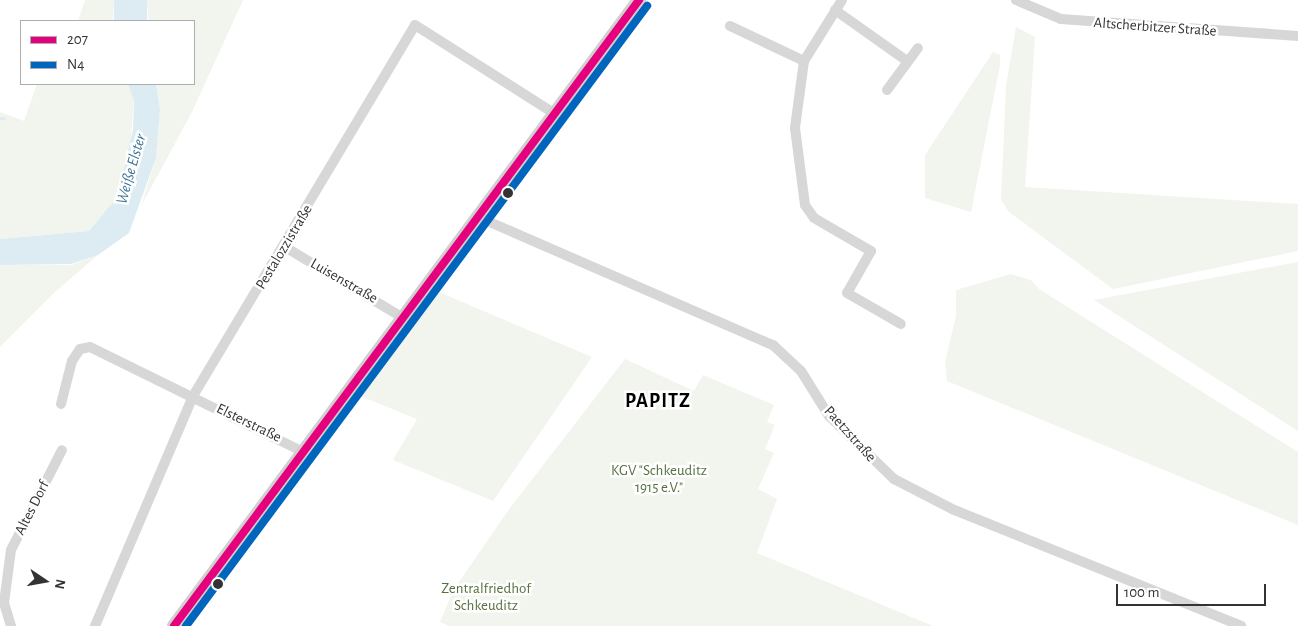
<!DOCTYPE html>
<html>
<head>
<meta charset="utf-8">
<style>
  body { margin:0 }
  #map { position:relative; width:1298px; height:626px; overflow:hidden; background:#fff; font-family:"Alegreya Sans",sans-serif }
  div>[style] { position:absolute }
  .green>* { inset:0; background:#f1f5ed }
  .water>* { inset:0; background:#ddebf3; transform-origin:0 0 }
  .stream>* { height:3px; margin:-1.5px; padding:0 1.5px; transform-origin:1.5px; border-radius:1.5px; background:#ddebf3 }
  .street>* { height:10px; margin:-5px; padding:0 5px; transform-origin:5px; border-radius:5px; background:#d7d7d7 }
  .secondary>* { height:14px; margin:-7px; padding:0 7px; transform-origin:7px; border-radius:7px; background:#d0d0d0 }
  .bus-1>* { height:8px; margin:-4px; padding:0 4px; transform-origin:4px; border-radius:4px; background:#e5007d }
  .bus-2>* { height:8px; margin:-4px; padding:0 4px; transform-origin:4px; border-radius:4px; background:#0065bd }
  .dots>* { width:14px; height:14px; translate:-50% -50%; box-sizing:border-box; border:2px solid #fff; border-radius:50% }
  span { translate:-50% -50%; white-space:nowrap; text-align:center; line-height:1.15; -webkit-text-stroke:5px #fff; paint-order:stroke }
  .street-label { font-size:15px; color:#333 }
  .park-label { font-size:15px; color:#56703f }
  .water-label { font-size:16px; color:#3f7597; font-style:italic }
  .district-label { font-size:20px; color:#000; font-weight:700; letter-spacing:1px }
  .legend { position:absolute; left:20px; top:20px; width:175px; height:65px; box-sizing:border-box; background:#fff; border:1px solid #adadad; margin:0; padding:6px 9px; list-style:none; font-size:15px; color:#333 }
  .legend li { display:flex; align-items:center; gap:10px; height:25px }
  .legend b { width:25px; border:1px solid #adadad }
  .north { position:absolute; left:20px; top:556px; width:50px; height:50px; -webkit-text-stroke:4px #fff; paint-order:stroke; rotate:102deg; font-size:14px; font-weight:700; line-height:20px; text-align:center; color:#333 }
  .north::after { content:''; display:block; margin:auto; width:18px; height:22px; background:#333; clip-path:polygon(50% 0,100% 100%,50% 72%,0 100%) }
  .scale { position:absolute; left:1116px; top:584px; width:150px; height:22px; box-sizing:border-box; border:2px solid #333; border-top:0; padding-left:6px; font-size:15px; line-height:18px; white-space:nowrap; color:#333; -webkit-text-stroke:4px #fff; paint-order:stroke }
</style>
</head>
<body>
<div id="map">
  <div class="green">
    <i style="clip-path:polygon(85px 0,114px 0,113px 21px,78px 21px)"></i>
    <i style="clip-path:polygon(147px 0,243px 0,192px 112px,141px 206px,156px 158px,160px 109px,156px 84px,194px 84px,194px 21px,148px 21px)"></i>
    <i style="clip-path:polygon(1016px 27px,1035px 37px,1025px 187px,1298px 204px,1298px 251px,1113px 289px,1009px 212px,1001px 200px,1006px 86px)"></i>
    <i style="clip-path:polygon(993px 52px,1000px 55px,1000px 65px,971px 212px,925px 198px,925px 155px)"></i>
    <i style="clip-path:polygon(37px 84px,128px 84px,134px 101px,129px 160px,119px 196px,89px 231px,0 239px,0 112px,24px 121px)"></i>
    <i style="clip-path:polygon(98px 255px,55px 292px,0 347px,0 265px,71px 265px)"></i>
    <i style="clip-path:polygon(1298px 262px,1298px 431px,1094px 300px)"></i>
    <i style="clip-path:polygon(1011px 274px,1031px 280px,1039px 289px,1298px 452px,1298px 525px,947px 381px,945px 362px,956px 316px,956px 290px)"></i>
    <i style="clip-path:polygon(434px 290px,592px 357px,493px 501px,393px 460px,417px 419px,358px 395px)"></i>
    <i style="clip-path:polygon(625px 359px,694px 391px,703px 375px,774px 405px,767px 422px,775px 425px,765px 449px,774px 453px,758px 489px,777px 499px,757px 553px,933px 626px,449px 626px,440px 622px,454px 589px,510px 508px)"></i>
  </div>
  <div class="water">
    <i style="left:114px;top:0;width:33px;height:21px"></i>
    <i style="clip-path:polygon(128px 84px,156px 84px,160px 109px,156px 158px,129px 233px,98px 255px,71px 264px,0 265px,0 239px,89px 231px,118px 196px,133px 129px,134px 101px)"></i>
  </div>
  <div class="stream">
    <i style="left:0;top:118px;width:4px"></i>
  </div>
  <div class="street">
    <i style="left:842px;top:0;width:72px;rotate:121.9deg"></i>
    <i style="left:804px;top:61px;width:68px;rotate:97.7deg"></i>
    <i style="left:795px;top:128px;width:78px;rotate:82.6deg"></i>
    <i style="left:805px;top:205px;width:16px;rotate:55deg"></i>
    <i style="left:814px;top:218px;width:66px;rotate:30.1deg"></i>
    <i style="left:871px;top:251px;width:48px;rotate:119.7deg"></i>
    <i style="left:847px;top:293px;width:62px;rotate:29.9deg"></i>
    <i style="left:1016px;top:0;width:49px;rotate:22.9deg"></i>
    <i style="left:1061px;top:19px;width:238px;rotate:4.1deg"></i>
    <i style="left:835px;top:10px;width:88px;rotate:35.3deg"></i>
    <i style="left:730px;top:26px;width:82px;rotate:25.3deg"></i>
    <i style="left:887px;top:90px;width:52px;rotate:-53.6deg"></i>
    <i style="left:478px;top:217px;width:322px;rotate:23.5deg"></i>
    <i style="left:773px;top:345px;width:38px;rotate:43deg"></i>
    <i style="left:801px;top:371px;width:53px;rotate:58.1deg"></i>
    <i style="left:829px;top:416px;width:91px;rotate:44.1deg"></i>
    <i style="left:894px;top:479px;width:65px;rotate:27.3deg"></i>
    <i style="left:952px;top:509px;width:312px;rotate:22deg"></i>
    <i style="left:285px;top:247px;width:138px;rotate:31deg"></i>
    <i style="left:61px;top:404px;width:44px;rotate:-75.7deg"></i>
    <i style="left:72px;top:361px;width:14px;rotate:-56deg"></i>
    <i style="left:80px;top:349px;width:10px;rotate:-11deg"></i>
    <i style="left:90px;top:347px;width:237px;rotate:26.2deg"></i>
    <i style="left:11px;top:626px;width:24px;rotate:-107deg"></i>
    <i style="left:4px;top:603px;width:53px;rotate:-82.5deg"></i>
    <i style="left:11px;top:550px;width:112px;rotate:-63deg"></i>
    <i style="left:95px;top:626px;width:250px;rotate:-66.9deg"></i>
    <i style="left:193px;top:396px;width:432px;rotate:-59.1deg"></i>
    <i style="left:415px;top:25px;width:166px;rotate:32.4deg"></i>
  </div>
  <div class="secondary">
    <i style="left:174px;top:626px;width:780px;rotate:-53.39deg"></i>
  </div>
  <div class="bus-1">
    <i style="left:174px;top:626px;width:780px;rotate:-53.39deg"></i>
  </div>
  <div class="bus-2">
    <i style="left:186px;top:626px;width:773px;rotate:-53.37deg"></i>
  </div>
  <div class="dots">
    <i style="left:508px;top:193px;background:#333"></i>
    <i style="left:218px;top:584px;background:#333"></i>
  </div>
  <div class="street-label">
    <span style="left:1155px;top:27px;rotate:4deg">Altscherbitzer Straße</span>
    <span style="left:284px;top:247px;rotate:-59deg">Pestalozzistraße</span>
    <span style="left:344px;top:281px;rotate:30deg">Luisenstraße</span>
    <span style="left:249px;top:423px;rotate:26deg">Elsterstraße</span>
    <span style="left:850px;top:434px;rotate:48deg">Paetzstraße</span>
    <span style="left:32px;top:508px;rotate:-63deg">Altes Dorf</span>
  </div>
  <div class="park-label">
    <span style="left:659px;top:479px">KGV "Schkeuditz<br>1915 e.V."</span>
    <span style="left:486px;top:597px">Zentralfriedhof<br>Schkeuditz</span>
  </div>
  <div class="water-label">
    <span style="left:131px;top:169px;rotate:-74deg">Weiße Elster</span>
  </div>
  <div class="district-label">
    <span style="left:658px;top:401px">PAPITZ</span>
  </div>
  <ul class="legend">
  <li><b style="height:6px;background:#e5007d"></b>207</li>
  <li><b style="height:6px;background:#0065bd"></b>N4</li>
  </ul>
  <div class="north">N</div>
  <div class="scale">100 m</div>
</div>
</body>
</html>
